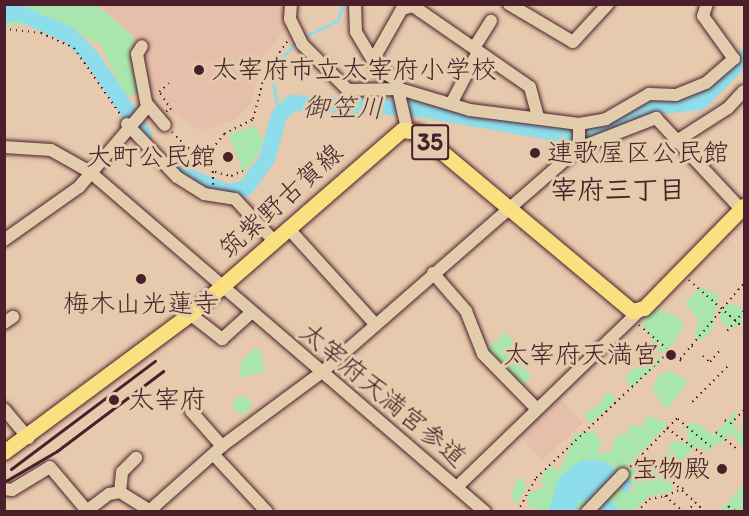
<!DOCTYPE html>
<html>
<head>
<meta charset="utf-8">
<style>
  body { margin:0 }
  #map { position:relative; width:749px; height:516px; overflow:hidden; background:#e7c9ad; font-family:Itim,"Klee One",sans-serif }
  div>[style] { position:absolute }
  .built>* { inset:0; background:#e6bfab; transform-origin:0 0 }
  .green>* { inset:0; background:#a9e6ad }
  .round { border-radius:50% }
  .water>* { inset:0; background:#8eddea }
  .stream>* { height:3px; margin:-1.5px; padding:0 1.5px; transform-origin:1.5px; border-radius:1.5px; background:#8eddea }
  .river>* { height:16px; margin:-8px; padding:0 8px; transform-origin:8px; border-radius:8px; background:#8eddea }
  .path>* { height:1.5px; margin-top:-0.75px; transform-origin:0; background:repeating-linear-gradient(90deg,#4a1f2b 0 1.5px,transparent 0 6px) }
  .roads { filter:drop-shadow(0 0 2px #4a1f2b) drop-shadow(0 0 2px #4a1f2b) }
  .minor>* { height:12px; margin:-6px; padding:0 6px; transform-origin:6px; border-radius:6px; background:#e2ccab }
  .major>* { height:15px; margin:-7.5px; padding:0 7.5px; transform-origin:7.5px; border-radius:7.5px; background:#fbe080 }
  .rail>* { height:3px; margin:-1.5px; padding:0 1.5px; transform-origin:1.5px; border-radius:1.5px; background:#4a1f2b }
  .dots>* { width:16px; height:16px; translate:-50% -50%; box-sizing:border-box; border:3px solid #e2ccab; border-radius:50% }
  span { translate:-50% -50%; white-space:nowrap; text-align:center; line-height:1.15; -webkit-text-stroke:6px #e2ccab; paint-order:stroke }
  .shield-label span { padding:2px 4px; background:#e2ccab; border:2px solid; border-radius:4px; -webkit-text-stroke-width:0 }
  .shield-label { font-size:24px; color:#4a1f2b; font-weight:700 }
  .poi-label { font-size:26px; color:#4a1f2b }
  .left { translate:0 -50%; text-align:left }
  .right { translate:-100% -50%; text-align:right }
  .street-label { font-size:26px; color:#4a1f2b }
  .water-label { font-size:27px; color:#51323e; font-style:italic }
  .neighbourhood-label { font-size:27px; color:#4a1f2b; font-weight:700 }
  .frame { position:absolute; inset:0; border:6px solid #4a1f2b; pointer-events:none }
</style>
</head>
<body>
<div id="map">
  <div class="built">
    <i style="clip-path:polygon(73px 5px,285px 5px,287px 27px,263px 57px,251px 103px,237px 119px,202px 132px,165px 107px,126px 49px)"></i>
    <i style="left:557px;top:395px;width:38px;height:55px;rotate:47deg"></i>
  </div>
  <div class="green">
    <i style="clip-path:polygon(4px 5px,95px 5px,104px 11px,133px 36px,137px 95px,124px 95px,101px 45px,51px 21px,5px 26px)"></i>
    <i style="clip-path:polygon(254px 126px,265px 142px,244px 174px,228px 134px)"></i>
    <i style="clip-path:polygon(700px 287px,719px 295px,712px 330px,701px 341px,694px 335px,699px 320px,685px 304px)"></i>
    <i class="round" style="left:720px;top:304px;width:24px;height:24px"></i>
    <i style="clip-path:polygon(658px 309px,680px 318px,683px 327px,666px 355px,657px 352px,649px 332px,642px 329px,644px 319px)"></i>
    <i style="clip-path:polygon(506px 332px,521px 352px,515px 358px,531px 376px,520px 387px,485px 350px)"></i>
    <i style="clip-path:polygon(255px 348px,261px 350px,264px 372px,239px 378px,242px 360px)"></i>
    <i style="clip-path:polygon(652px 352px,661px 361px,633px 387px,628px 385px,625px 377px)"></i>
    <i style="clip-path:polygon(669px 371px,688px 381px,667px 410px,653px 392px,657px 376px)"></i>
    <i style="clip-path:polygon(608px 391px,617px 400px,590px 424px,584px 414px,599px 405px)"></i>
    <i class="round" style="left:233px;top:396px;width:18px;height:18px"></i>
    <i style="clip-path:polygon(738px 408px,734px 422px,737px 434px,744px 420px,744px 449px,732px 434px,706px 452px,699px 446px,689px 451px,676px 471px,656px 459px,671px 450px,670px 442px,688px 441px,686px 426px,694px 422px,714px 435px)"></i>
    <i style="clip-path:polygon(648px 416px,669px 423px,620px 473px,602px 462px,586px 463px,548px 511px,529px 508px,528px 494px,545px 486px,540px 482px,548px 467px,560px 470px,575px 434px,594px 431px,602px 444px,596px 453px,611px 452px,615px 437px,628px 433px,628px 425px,641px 427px)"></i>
    <i style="clip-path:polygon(640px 459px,664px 475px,674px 486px,671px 492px,649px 496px,634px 511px,566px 511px,564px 502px,600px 491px,610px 481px,632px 492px,635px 485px,624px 476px)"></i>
    <i style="clip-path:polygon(517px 476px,527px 486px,516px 505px,512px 495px)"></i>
    <i style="clip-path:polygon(744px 483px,744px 511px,720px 511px)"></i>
  </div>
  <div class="water">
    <i style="clip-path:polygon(582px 460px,604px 461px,633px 483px,627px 494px,610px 480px,599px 491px,621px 511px,602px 511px,579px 500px,576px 511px,548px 512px,559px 477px)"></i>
  </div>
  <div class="stream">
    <i style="left:302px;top:38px;width:40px;rotate:-26.6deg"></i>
    <i style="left:338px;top:20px;width:17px;rotate:-73deg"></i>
    <i style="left:279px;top:116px;width:46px;rotate:-100.1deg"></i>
    <i style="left:271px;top:71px;width:39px;rotate:-50deg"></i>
  </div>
  <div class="river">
    <i style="left:4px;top:14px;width:15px;rotate:-4deg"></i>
    <i style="left:19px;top:13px;width:55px;rotate:23.7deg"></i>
    <i style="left:69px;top:35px;width:29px;rotate:44deg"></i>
    <i style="left:90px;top:55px;width:97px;rotate:56deg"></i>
    <i style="left:182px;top:174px;width:48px;rotate:21.8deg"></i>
    <i style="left:227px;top:192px;width:19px;rotate:-12deg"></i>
    <i style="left:246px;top:188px;width:36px;rotate:-54deg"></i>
    <i style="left:267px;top:159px;width:45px;rotate:-74.4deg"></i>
    <i style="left:279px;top:116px;width:18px;rotate:-45deg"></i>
    <i style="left:292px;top:103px;width:122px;rotate:2.3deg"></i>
    <i style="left:414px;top:108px;width:173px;rotate:10deg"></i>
    <i style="left:584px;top:138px;width:66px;rotate:-27deg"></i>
    <i style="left:643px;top:108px;width:57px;rotate:-6deg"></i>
    <i style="left:700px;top:102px;width:62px;rotate:-45deg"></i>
  </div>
  <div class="path">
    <i style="left:4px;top:29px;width:37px;rotate:6deg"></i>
    <i style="left:41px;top:33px;width:36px;rotate:24deg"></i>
    <i style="left:74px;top:48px;width:82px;rotate:55deg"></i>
    <i style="left:166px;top:111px;width:5px;rotate:-11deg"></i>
    <i style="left:171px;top:110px;width:22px;rotate:-124deg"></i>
    <i style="left:159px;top:92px;width:13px;rotate:-42deg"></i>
    <i style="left:172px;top:132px;width:23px;rotate:45deg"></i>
    <i style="left:188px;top:148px;width:23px;rotate:20deg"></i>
    <i style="left:215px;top:172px;width:16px;rotate:14deg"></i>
    <i style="left:231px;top:176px;width:13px;rotate:-23deg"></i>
    <i style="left:213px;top:185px;width:36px;rotate:-92deg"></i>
    <i style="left:212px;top:149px;width:19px;rotate:-51deg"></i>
    <i style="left:224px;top:134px;width:33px;rotate:-27deg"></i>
    <i style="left:253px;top:119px;width:49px;rotate:-75.7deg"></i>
    <i style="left:265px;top:72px;width:41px;rotate:-54deg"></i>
    <i style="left:689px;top:280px;width:73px;rotate:41.1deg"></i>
    <i style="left:639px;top:325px;width:59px;rotate:40.2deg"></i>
    <i style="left:727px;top:331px;width:26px;rotate:-50deg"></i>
    <i style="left:692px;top:346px;width:6px;rotate:45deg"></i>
    <i style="left:703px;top:356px;width:9px;rotate:41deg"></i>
    <i style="left:710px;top:362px;width:17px;rotate:-50deg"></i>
    <i style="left:680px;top:359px;width:99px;rotate:-49.9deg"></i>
    <i style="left:692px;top:402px;width:52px;rotate:-45deg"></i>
    <i style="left:678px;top:419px;width:43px;rotate:40.3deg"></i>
    <i style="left:725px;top:420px;width:6px;rotate:39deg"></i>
    <i style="left:730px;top:424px;width:20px;rotate:-45deg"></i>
    <i style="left:667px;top:428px;width:47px;rotate:36.4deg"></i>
    <i style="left:716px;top:432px;width:27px;rotate:39deg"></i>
    <i style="left:642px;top:454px;width:86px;rotate:42.2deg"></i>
    <i style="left:630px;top:467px;width:71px;rotate:-46.1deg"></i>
    <i style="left:666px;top:496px;width:19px;rotate:-25deg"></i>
    <i style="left:517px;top:512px;width:39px;rotate:-61deg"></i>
    <i style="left:536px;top:478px;width:185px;rotate:-43.5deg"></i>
    <i style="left:637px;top:512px;width:18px;rotate:-47deg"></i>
    <i style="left:649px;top:499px;width:16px;rotate:-11deg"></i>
    <i style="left:665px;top:496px;width:25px;rotate:40deg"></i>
    <i style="left:687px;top:512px;width:13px;rotate:-51deg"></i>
    <i style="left:724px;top:512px;width:8px;rotate:-50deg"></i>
    <i style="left:729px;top:506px;width:8px;rotate:40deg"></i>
  </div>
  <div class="roads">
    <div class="minor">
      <i style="left:291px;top:4px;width:15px;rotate:94deg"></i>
      <i style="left:290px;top:19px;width:28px;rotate:64deg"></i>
      <i style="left:302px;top:44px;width:65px;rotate:45deg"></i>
      <i style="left:348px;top:90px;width:52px;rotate:-1.1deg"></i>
      <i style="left:400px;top:89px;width:73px;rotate:16.7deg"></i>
      <i style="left:470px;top:110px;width:110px;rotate:7.3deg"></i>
      <i style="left:579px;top:124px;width:27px;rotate:-10deg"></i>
      <i style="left:606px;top:119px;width:50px;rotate:-30.2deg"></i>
      <i style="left:649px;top:94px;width:27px;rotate:2deg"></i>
      <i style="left:676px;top:95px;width:32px;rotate:-22deg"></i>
      <i style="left:706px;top:83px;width:37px;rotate:-41deg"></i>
      <i style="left:734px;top:59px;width:53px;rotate:-125.8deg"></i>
      <i style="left:703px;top:16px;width:13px;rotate:-72deg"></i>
      <i style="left:355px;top:4px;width:28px;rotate:88deg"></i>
      <i style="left:356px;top:32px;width:43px;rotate:59.3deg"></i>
      <i style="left:378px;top:69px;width:21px;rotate:31deg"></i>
      <i style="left:396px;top:80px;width:50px;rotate:77.3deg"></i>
      <i style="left:509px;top:4px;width:74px;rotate:30.7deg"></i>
      <i style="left:573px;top:42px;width:52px;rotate:-47.4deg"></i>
      <i style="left:474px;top:48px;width:32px;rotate:-58deg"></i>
      <i style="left:373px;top:60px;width:59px;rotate:-60.4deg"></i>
      <i style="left:402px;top:9px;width:11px;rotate:-15deg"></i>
      <i style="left:413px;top:6px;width:142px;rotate:34.7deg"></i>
      <i style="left:530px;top:87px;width:30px;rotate:75deg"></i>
      <i style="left:451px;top:104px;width:59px;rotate:-62.6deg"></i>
      <i style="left:148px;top:105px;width:26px;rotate:50deg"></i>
      <i style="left:127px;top:124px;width:73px;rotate:46.7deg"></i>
      <i style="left:177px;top:177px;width:32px;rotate:32deg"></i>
      <i style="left:204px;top:194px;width:31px;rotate:9deg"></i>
      <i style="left:235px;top:199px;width:57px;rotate:47.1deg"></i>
      <i style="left:675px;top:142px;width:63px;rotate:-32.7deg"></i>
      <i style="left:728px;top:108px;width:23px;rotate:-47deg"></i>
      <i style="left:4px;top:147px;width:47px;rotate:3.7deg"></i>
      <i style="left:51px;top:150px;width:45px;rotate:29.4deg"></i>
      <i style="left:90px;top:172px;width:521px;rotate:40.72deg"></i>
      <i style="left:579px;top:148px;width:24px;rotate:-90deg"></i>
      <i style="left:288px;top:228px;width:130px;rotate:47.8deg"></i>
      <i style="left:4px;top:240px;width:92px;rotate:-35.2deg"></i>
      <i style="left:79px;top:187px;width:105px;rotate:-49.6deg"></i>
      <i style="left:147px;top:107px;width:54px;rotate:-100.7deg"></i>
      <i style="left:137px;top:54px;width:9px;rotate:-58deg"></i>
      <i style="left:433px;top:273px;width:50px;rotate:49deg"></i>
      <i style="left:466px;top:311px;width:46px;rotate:68.4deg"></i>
      <i style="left:483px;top:354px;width:77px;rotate:45.5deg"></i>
      <i style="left:190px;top:314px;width:41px;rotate:38deg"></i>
      <i style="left:222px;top:339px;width:39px;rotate:-42deg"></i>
      <i style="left:4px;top:323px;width:11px;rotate:-34deg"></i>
      <i style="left:4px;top:409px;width:38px;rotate:50deg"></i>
      <i style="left:191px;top:411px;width:47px;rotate:48.5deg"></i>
      <i style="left:214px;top:455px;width:78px;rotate:47.1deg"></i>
      <i style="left:457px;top:487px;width:253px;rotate:-44deg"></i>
      <i style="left:4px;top:489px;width:8px;rotate:7deg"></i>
      <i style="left:12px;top:490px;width:44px;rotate:-31.2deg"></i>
      <i style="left:50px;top:467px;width:59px;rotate:49.8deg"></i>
      <i style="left:120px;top:492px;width:20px;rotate:-84deg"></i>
      <i style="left:122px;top:472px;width:20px;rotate:-45deg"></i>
      <i style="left:85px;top:512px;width:30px;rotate:-37deg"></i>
      <i style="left:109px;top:494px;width:11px;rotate:-10deg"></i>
      <i style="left:120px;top:492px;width:38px;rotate:32deg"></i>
      <i style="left:148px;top:512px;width:99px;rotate:-41.7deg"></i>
      <i style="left:222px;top:446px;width:124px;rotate:-36.5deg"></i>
      <i style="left:322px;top:372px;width:341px;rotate:-41.1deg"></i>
      <i style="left:579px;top:148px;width:83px;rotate:-21.3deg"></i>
      <i style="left:656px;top:118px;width:125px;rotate:47deg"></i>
      <i style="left:587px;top:512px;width:52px;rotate:-46.5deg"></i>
    </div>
    <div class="major">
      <i style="left:4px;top:452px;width:232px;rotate:-36.6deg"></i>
      <i style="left:190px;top:314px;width:281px;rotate:-41deg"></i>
      <i style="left:402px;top:130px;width:16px;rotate:7deg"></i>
      <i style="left:418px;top:132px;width:279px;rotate:39.9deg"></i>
      <i style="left:632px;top:311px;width:12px;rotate:-14deg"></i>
      <i style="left:644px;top:308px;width:143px;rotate:-45.6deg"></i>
    </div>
  </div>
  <div class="rail">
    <i style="left:11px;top:469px;width:180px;rotate:-36.9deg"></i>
    <i style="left:4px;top:482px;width:61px;rotate:-30.3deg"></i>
    <i style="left:57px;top:451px;width:133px;rotate:-37deg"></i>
  </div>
  <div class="dots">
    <i style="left:199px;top:70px;background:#4a1f2b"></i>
    <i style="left:535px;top:153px;background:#4a1f2b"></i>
    <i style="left:228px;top:157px;background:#4a1f2b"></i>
    <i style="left:141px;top:279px;background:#4a1f2b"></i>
    <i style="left:671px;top:355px;background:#4a1f2b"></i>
    <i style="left:114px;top:400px;background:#4a1f2b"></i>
    <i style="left:722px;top:469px;background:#4a1f2b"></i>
  </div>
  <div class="shield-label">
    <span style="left:430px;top:142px">35</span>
  </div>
  <div class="poi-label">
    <span class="left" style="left:211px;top:70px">太宰府市立太宰府小学校</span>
    <span class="left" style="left:547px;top:153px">連歌屋区公民館</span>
    <span class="right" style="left:216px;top:157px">大町公民館</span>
    <span style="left:141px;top:304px">梅木山光蓮寺</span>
    <span class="right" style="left:659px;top:355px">太宰府天満宮</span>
    <span class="left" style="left:128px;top:400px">太宰府</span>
    <span class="right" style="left:710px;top:469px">宝物殿</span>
  </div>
  <div class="street-label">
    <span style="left:281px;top:201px;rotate:-42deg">筑紫野古賀線</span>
    <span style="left:383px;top:395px;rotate:40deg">太宰府天満宮参道</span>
  </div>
  <div class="water-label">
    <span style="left:343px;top:107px;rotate:1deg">御笠川</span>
  </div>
  <div class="neighbourhood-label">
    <span style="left:618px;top:190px">宰府三丁目</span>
  </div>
  <div class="frame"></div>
</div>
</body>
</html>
